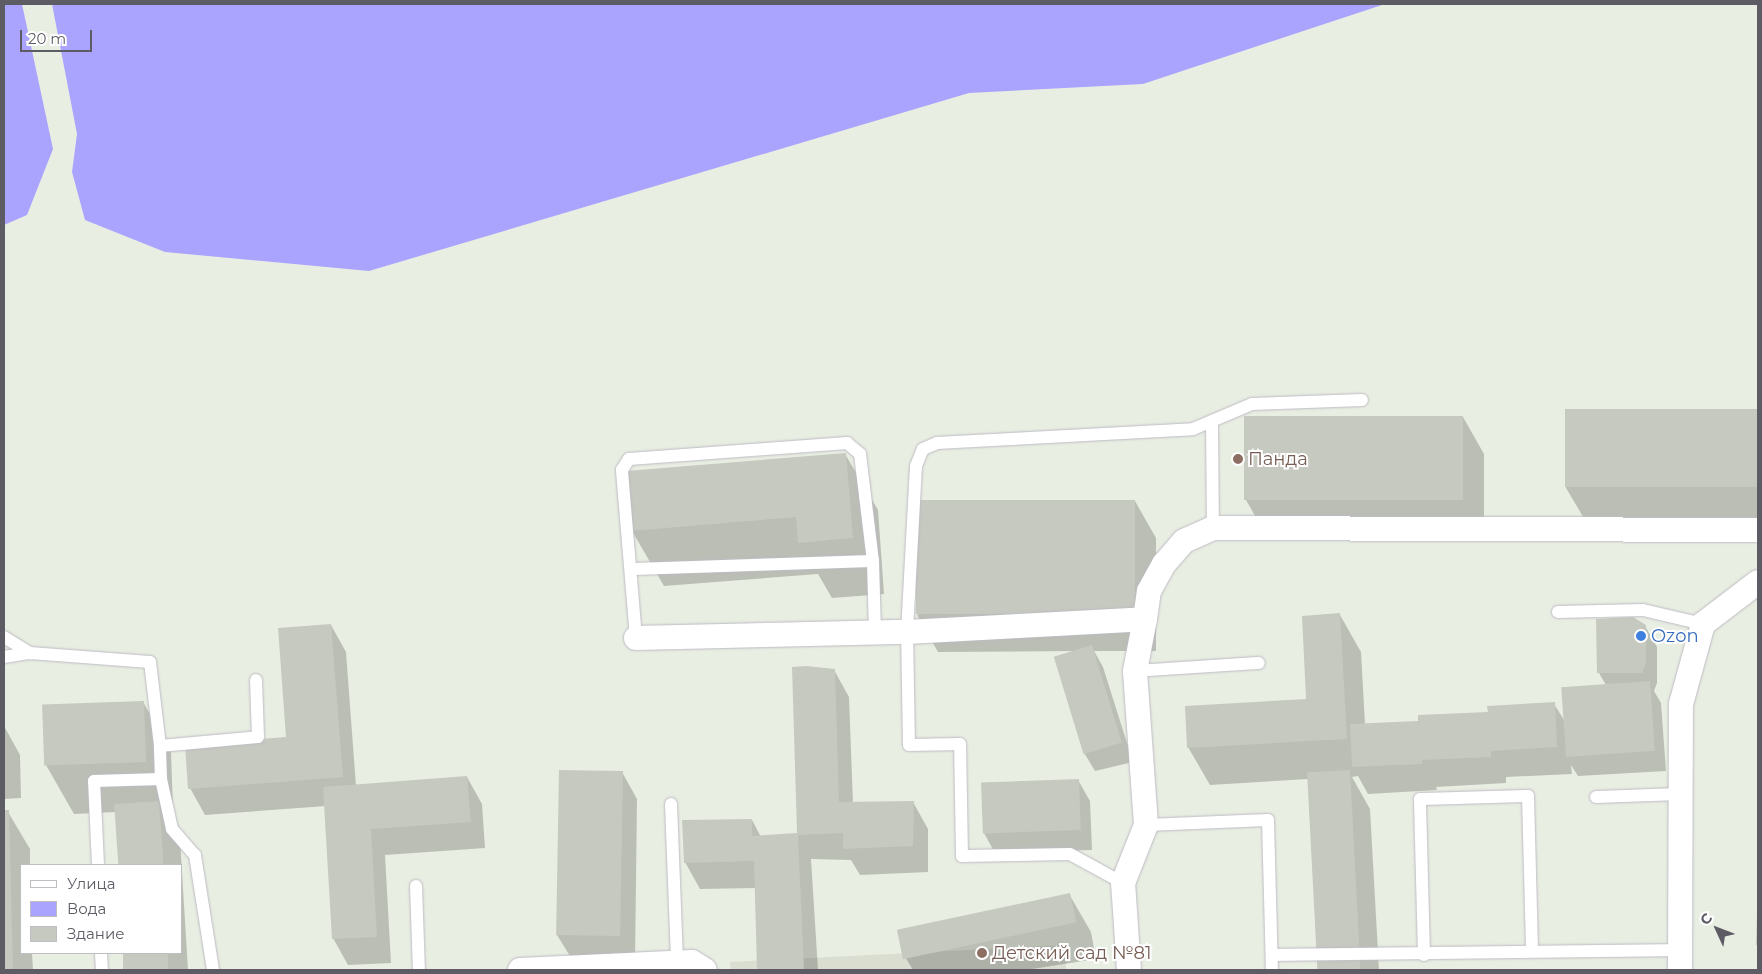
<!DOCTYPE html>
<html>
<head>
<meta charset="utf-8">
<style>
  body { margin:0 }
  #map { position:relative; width:1762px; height:974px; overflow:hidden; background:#e9eee3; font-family:Montserrat,sans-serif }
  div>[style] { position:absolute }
  .education>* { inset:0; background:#d9ded1 }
  .water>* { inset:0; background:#aba4fe }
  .shadow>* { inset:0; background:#0003 }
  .building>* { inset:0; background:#c6c9c0; transform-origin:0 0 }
  .roads { filter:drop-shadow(0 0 1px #bdbbc2) drop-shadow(0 0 1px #bdbbc2) }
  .lane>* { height:12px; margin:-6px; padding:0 6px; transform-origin:6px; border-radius:6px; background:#fff }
  .street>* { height:24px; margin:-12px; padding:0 12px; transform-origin:12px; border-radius:12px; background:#fff }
  .dots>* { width:14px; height:14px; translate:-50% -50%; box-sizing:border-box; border:2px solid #fff; border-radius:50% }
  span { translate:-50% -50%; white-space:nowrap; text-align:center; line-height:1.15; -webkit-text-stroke:4px #fff; paint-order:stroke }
  .education-label { font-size:18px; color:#785e54 }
  .left { translate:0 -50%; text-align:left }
  .shop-label { font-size:18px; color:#366cbe }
  .frame { position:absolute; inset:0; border:5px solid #5d5b64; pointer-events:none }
  .legend { position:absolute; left:20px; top:864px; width:162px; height:90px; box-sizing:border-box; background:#fff; border:1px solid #bebdc1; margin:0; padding:6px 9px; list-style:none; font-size:15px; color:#5d5b64 }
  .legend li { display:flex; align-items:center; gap:10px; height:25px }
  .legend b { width:25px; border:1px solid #bebdc1 }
  .north { position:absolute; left:1692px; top:904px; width:50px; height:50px; -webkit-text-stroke:4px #fff; paint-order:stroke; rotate:313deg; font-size:14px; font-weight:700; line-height:20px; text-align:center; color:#5d5b64 }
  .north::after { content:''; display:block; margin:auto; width:18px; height:22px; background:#5d5b64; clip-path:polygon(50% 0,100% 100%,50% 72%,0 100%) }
  .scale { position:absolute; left:20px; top:30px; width:72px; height:22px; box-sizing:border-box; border:2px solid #5d5b64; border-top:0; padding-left:6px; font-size:15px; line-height:18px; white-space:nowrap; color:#5d5b64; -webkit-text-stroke:4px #fff; paint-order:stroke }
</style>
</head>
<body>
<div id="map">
  <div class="education">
    <i style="clip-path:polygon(1065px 945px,1066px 970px,731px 970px,730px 962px)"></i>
  </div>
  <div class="water">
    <i style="clip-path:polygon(4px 4px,22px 4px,53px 149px,27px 215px,4px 225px)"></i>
    <i style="clip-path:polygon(52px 4px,1385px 4px,1143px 84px,969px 93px,369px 271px,165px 252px,85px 220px,72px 172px,77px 134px)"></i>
  </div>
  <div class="shadow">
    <i style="clip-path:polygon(1758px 410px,1758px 524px,1588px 525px,1566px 488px,1566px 412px)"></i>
    <i style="clip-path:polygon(1463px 417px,1484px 454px,1484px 536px,1267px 537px,1246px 500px)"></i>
    <i style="clip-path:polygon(845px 454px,878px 510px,884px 594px,832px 598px,818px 574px,664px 586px,632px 531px)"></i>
    <i style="clip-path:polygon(1135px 501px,1156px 538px,1156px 651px,1094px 651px,1103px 667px,1133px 762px,1095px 771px,1083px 751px,1076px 651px,938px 652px,917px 615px)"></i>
    <i style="clip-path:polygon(1340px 615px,1361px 652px,1365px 724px,1420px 722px,1554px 704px,1564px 720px,1606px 685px,1599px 673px,1598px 620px,1645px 626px,1657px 647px,1657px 683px,1654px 691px,1661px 703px,1666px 771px,1578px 776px,1571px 765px,1572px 774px,1506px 777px,1506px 783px,1436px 787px,1437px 790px,1368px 794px,1358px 776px,1352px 777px,1370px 809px,1379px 970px,1318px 970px,1308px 779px,1210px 785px,1188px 747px,1307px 700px)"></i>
    <i style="clip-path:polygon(331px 625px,346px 652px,356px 786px,467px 777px,482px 804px,485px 848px,385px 855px,391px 963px,348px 965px,333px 938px,326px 806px,205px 815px,190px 788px,287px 738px)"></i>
    <i style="clip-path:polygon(834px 670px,849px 697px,853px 803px,913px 802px,928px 829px,928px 872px,860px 875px,851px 860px,811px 859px,818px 970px,758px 970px,756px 888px,700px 889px,685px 862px,752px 820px,761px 837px,798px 834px)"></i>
    <i style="clip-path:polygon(143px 702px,171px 751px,173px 810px,180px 839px,188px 970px,125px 970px,124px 953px,181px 953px,181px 865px,119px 865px,116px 812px,74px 814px,46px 765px)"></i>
    <i style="clip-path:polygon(4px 726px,20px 755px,21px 798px,4px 799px)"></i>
    <i style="clip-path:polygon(622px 772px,637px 799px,635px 962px,573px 961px,557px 935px)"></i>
    <i style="clip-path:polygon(1078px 780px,1090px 801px,1092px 850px,995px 853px,984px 833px)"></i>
    <i style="clip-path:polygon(4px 812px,8px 812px,30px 849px,30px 865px,21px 865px,21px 953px,32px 953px,33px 970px,4px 970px)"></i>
    <i style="clip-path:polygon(1069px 894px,1091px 932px,1096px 959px,1026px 970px,913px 970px,901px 950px)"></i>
  </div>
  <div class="building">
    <i style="left:1758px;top:409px;width:78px;height:193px;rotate:90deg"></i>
    <i style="left:1463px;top:416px;width:84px;height:219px;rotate:90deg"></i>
    <i style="clip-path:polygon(846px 453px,853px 538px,798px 543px,796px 517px,630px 531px,626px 471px)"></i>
    <i style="left:1135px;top:500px;width:114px;height:219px;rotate:90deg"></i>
    <i style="clip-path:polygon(1340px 613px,1347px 739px,1187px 748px,1185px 706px,1306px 699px,1302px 616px)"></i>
    <i style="clip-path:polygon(1633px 617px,1646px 625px,1646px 662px,1642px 673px,1597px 673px,1596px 619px)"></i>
    <i style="clip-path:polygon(331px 624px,343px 777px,188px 789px,185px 745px,286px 737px,278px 628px)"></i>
    <i style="left:1092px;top:645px;width:102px;height:40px;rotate:73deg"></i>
    <i style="clip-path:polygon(806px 666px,835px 669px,839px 802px,914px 801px,913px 846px,843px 849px,843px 833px,798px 835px,804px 970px,757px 970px,754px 861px,684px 863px,682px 820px,752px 819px,752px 836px,797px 833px,792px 667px)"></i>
    <i style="left:1650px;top:681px;width:70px;height:89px;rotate:86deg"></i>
    <i style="left:144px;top:701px;width:61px;height:102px;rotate:88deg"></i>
    <i style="clip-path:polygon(1555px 702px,1557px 747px,1491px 751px,1491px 757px,1422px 760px,1422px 764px,1352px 767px,1350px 724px,1418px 721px,1418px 715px,1488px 712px,1487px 706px)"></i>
    <i style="left:559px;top:770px;width:64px;height:165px;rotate:1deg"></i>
    <i style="left:1350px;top:770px;width:200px;height:43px;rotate:87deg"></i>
    <i style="clip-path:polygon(467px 776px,471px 822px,371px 829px,377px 937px,332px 939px,323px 787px)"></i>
    <i style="left:1079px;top:779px;width:51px;height:98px;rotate:88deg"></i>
    <i style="left:159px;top:801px;width:64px;height:45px;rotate:86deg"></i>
    <i style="clip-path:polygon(4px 810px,9px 810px,13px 970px,4px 970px)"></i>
    <i style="left:1070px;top:893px;width:30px;height:177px;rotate:78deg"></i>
    <i style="clip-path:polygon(1757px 914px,1758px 914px,1758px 945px,1756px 945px)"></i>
    <i style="left:123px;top:953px;width:45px;height:17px"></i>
  </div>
  <div class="roads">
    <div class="lane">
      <i style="left:1212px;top:421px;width:107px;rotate:89.5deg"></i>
      <i style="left:632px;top:569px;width:241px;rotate:-1.9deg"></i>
      <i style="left:873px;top:561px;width:72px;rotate:88.4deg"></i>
      <i style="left:1558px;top:612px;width:85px;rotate:-1.3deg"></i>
      <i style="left:1643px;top:610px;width:62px;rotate:13.1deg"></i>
      <i style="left:4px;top:637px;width:31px;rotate:32deg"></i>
      <i style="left:30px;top:653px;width:120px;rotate:4.3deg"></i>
      <i style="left:150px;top:662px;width:85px;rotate:83.2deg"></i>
      <i style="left:636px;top:638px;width:169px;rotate:-94.8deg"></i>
      <i style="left:622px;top:470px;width:13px;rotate:-58deg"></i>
      <i style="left:629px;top:459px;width:219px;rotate:-4.2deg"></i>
      <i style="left:847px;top:443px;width:17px;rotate:40deg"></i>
      <i style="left:860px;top:454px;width:108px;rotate:83.1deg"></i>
      <i style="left:4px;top:657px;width:26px;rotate:-9deg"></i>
      <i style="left:1135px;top:671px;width:124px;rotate:-3.7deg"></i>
      <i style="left:161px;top:779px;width:33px;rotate:-92deg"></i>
      <i style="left:160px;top:746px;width:98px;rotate:-5.2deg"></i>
      <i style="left:258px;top:737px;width:57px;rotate:-92deg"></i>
      <i style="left:1596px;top:797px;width:84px;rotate:-2deg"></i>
      <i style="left:671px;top:804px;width:159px;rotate:87.8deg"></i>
      <i style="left:1146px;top:825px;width:122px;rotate:-2.3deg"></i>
      <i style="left:1268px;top:820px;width:150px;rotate:88.5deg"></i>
      <i style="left:98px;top:865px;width:84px;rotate:-92.7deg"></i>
      <i style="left:94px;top:781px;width:67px;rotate:-1.7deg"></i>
      <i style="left:161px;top:779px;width:51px;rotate:77.6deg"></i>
      <i style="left:172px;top:829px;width:35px;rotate:49deg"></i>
      <i style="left:195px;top:855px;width:116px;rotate:81.1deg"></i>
      <i style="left:1123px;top:883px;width:60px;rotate:-151.3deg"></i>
      <i style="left:1070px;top:854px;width:108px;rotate:178.9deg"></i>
      <i style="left:962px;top:856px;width:112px;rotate:-91deg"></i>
      <i style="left:960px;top:744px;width:51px;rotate:178.9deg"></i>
      <i style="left:909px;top:745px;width:113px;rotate:-91deg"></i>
      <i style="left:907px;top:632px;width:166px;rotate:-86.9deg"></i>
      <i style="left:916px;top:466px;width:18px;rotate:-68deg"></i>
      <i style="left:923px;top:449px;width:15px;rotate:-23deg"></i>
      <i style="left:937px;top:443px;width:256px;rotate:-3.1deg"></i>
      <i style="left:1193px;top:429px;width:64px;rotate:-23deg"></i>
      <i style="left:1252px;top:404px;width:110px;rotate:-2.1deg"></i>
      <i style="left:416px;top:886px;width:84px;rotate:88deg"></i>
      <i style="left:101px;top:953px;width:17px;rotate:87deg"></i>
      <i style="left:1272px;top:955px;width:408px;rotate:-0.7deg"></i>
      <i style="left:1424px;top:955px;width:156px;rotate:-91.5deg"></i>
      <i style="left:1420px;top:799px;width:108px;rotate:-1.6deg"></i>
      <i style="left:1528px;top:796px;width:153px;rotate:88.5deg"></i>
    </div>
    <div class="street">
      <i style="left:636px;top:638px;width:271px;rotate:-1.3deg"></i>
      <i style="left:907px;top:632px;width:238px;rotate:-3.1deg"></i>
      <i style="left:1145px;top:619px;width:28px;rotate:-82deg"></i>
      <i style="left:1149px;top:591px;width:31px;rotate:-61deg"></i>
      <i style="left:1164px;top:564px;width:30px;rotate:-49deg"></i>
      <i style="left:1184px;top:541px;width:32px;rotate:-24deg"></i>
      <i style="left:1213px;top:528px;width:545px;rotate:0.21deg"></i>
      <i style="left:520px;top:970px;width:172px;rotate:-2.7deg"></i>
      <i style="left:692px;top:962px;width:15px;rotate:32deg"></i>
      <i style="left:1129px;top:970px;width:87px;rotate:-93.9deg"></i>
      <i style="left:1123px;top:883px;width:62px;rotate:-68.4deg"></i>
      <i style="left:1146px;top:825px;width:154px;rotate:-94.1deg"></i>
      <i style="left:1135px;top:671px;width:53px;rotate:-79.1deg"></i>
      <i style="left:1680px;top:970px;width:266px;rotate:-89.8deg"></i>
      <i style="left:1681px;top:704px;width:83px;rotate:-74.6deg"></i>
      <i style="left:1703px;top:624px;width:69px;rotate:-37.4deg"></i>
    </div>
  </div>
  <div class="dots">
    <i style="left:1238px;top:459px;background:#8d6e63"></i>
    <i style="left:1641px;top:636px;background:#3f7fe0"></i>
    <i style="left:982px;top:953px;background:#8d6e63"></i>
  </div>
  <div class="education-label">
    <span class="left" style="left:1248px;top:459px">Панда</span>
    <span class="left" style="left:992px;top:953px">Детский сад №81</span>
  </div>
  <div class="shop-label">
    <span class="left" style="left:1651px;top:636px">Ozon</span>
  </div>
  <div class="frame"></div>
  <ul class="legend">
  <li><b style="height:6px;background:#fff"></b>Улица</li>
  <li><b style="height:14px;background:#aba4fe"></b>Вода</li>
  <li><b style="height:14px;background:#c6c9c0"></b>Здание</li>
  </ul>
  <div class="north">С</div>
  <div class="scale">20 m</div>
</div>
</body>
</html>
